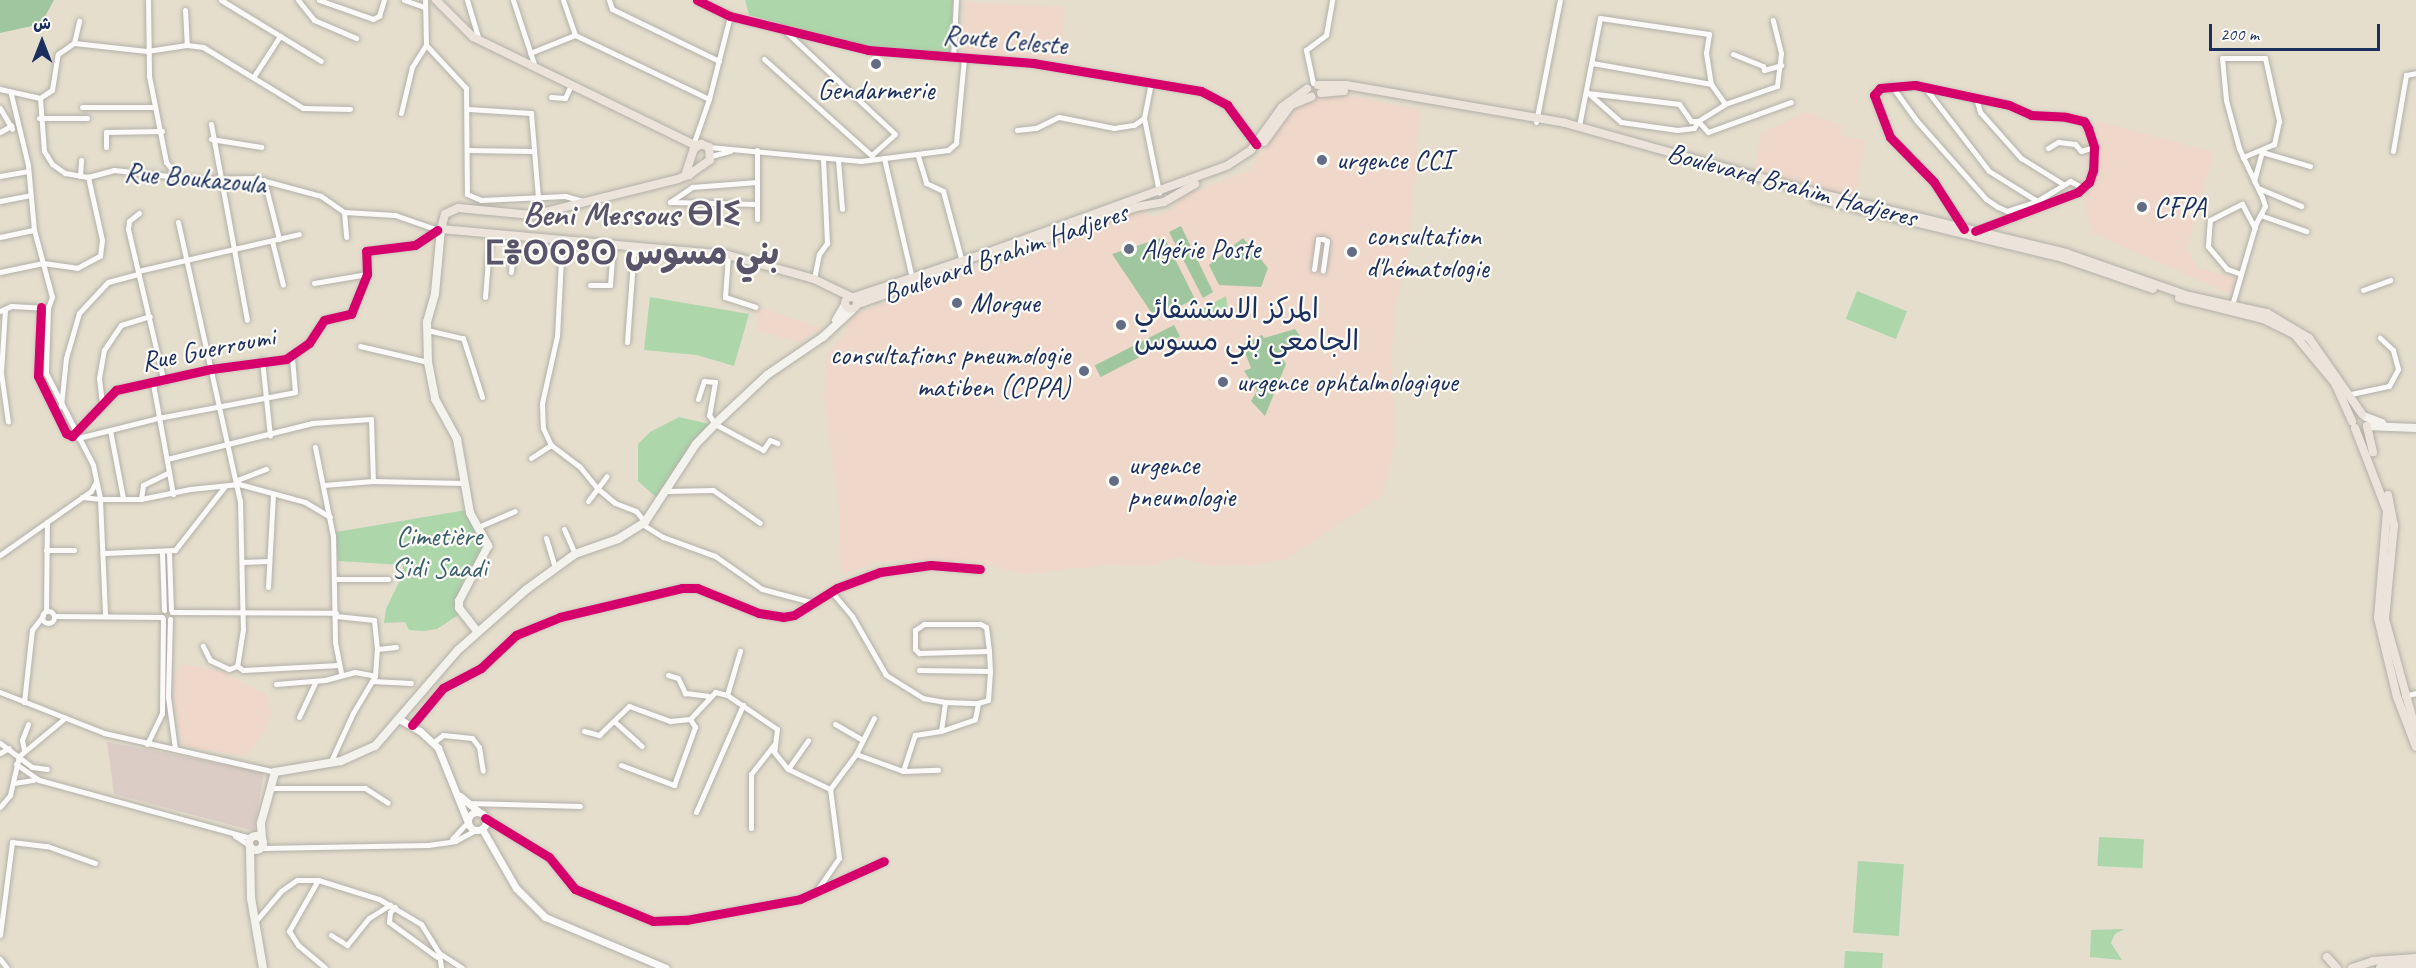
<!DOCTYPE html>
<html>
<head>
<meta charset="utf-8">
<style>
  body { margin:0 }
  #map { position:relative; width:2416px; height:968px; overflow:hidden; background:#e5decd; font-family:Caveat,"Playpen Sans Arabic","Noto Sans Tifinagh",sans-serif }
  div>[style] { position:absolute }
  .built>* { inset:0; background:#efd7ca; transform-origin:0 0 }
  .industrial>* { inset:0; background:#dbcdc6 }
  .green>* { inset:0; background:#add6ab; transform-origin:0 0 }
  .forest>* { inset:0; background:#a0c69f; transform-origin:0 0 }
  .roads { filter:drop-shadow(0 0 2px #b2b0a9) drop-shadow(0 0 2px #b2b0a9) }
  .minor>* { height:5px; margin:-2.5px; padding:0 2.5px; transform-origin:2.5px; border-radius:2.5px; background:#fbfaf8 }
  .minor>.ring { margin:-2.5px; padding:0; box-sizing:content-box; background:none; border:5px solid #fbfaf8; border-radius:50% }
  .tertiary>* { height:7px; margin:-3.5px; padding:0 3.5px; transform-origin:3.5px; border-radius:3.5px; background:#fbfaf8 }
  .tertiary>.ring { margin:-3.5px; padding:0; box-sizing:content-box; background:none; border:7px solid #fbfaf8; border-radius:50% }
  .secondary>* { height:8px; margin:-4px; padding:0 4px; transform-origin:4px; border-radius:4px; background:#f4f2ec }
  .secondary>.ring { margin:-4px; padding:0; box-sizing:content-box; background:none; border:8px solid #f4f2ec; border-radius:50% }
  .primary>* { height:8px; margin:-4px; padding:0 4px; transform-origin:4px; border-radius:4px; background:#ece4db }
  .primary>.ring { margin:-4px; padding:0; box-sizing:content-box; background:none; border:8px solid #ece4db; border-radius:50% }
  .trunk>* { height:8px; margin:-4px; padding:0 4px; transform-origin:4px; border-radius:4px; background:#ece4db }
  .cycleway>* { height:9px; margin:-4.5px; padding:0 4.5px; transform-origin:4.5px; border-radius:4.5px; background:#d6006c }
  .dots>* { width:16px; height:16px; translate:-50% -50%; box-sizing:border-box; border:3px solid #fdfcf7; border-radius:50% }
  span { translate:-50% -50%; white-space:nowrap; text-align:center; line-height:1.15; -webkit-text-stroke:4.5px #fdfcf7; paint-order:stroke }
  .street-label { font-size:28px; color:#1b2f5e }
  .poi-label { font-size:28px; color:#1b2f5e }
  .left { translate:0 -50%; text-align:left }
  .right { translate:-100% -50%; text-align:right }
  .park-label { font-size:28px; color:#395f6d }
  .district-label { font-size:34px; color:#59546a; font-weight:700 }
  .north { position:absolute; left:12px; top:12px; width:60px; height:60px; -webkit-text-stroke:4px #fdfcf7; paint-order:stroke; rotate:0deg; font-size:16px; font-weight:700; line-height:24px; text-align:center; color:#1b2f5e }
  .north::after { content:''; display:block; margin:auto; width:21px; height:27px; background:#1b2f5e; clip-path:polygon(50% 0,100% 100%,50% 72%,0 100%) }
  .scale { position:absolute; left:2209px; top:24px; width:171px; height:27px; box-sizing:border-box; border:3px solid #1b2f5e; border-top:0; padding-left:8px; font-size:18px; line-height:21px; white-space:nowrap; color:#1b2f5e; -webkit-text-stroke:4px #fdfcf7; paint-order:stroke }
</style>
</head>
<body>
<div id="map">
  <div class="built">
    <i style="left:964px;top:2px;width:101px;height:52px;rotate:3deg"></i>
    <i style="clip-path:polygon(1339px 94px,1420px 109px,1410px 246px,1396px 308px,1391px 357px,1396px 438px,1383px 495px,1286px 559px,1255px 565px,1211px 566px,1178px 557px,1150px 566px,1108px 565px,1025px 574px,974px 562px,900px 560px,877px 562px,841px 575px,839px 506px,824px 398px,827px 354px,844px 335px,853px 315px,1142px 210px,1153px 217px,1174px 208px,1180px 197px,1249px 171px,1282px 120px,1296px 107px,1316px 96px)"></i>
    <i style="clip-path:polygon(1805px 112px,1842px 125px,1840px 135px,1866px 140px,1854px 201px,1755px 178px,1760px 134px)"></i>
    <i style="clip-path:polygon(2096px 121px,2214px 152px,2187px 249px,2197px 268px,2236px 278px,2233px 295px,2092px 233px,2084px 201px,2091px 190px,2100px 147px)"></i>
    <i style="clip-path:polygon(759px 307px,821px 328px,800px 342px,757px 331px)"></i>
    <i style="clip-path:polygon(180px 664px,216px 670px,265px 693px,272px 713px,263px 735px,245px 756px,183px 746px,172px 687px)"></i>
  </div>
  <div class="industrial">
    <i style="clip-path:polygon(107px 742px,264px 772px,254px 831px,114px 794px)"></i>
  </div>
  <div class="green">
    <i style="clip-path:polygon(745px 0,953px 0,950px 55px,870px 49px,749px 15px)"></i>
    <i style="left:1857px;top:291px;width:54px;height:30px;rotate:22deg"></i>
    <i style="clip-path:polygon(1226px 296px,1228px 312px,1210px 321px,1201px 314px,1200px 310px)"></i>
    <i style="clip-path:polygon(650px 297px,749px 314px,734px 366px,697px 355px,644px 350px)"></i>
    <i style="clip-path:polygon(679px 417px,709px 424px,659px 500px,638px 481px,638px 444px,650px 432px)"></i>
    <i style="clip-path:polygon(466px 510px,484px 548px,462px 583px,457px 616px,437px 629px,423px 631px,409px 630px,405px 622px,384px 623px,386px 609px,403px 574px,403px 565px,338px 561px,336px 532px)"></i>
    <i style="left:2099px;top:837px;width:45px;height:29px;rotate:3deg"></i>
    <i style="left:1858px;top:861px;width:46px;height:72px;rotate:4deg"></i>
    <i style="clip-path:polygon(2124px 929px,2115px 934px,2111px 943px,2122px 960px,2090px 957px,2091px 930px)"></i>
    <i style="left:1845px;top:951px;width:38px;height:17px;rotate:3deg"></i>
  </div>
  <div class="forest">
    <i style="clip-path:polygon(0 0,54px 0,41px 24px,0 33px)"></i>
    <i style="clip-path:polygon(1181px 226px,1213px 292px,1203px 298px,1169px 232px)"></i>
    <i style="clip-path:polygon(1164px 237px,1195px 299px,1155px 318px,1112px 254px)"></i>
    <i style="clip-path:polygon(1243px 238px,1268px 268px,1261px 287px,1219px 285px,1209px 265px)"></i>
    <i style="left:1174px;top:325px;width:13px;height:89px;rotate:63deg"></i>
    <i style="clip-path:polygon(1295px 329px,1303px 340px,1280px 355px,1286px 364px,1265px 416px,1251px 401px,1257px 391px,1244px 371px,1251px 368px,1242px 345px,1262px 335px,1264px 338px)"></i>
  </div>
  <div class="roads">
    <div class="minor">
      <i style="left:148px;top:0;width:76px;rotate:89.2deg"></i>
      <i style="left:149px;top:76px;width:88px;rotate:78.8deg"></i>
      <i style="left:166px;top:162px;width:19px;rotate:51deg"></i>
      <i style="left:221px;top:0;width:117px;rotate:31.4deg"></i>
      <i style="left:298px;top:0;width:26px;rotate:51deg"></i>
      <i style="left:314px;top:20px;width:46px;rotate:23.2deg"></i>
      <i style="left:319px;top:0;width:57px;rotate:19.4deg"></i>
      <i style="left:373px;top:19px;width:7px;rotate:-27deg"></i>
      <i style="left:379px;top:16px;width:17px;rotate:-73deg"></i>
      <i style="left:404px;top:0;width:21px;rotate:19deg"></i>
      <i style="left:425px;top:0;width:45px;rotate:88.7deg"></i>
      <i style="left:426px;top:45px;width:59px;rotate:47.1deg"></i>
      <i style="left:466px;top:88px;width:106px;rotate:89.5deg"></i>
      <i style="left:467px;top:194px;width:15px;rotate:23deg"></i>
      <i style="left:481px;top:200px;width:84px;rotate:-2.7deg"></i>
      <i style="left:565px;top:196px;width:19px;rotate:16deg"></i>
      <i style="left:467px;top:0;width:42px;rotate:73.3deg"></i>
      <i style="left:513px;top:0;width:71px;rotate:71.8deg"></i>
      <i style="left:563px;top:0;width:37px;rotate:71deg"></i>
      <i style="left:575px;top:35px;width:148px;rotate:25.5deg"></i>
      <i style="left:609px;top:0;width:9px;rotate:72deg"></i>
      <i style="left:612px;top:9px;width:119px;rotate:25.9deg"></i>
      <i style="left:697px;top:0;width:37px;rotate:26deg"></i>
      <i style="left:730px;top:16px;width:142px;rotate:13.8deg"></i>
      <i style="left:868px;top:50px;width:166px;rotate:4.5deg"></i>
      <i style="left:1033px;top:63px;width:170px;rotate:9.5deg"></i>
      <i style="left:1201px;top:91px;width:30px;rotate:28deg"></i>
      <i style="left:1227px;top:105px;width:49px;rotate:53.4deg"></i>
      <i style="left:185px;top:10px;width:35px;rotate:87deg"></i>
      <i style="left:781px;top:27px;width:156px;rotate:43.2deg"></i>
      <i style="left:895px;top:134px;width:31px;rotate:138deg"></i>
      <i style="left:74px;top:43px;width:23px;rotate:-77deg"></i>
      <i style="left:530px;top:53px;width:48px;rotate:-21.8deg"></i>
      <i style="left:1733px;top:54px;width:32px;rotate:22deg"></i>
      <i style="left:1763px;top:66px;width:4px;rotate:76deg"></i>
      <i style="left:1764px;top:70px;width:18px;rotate:-16deg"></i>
      <i style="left:953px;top:58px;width:58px;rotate:-87deg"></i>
      <i style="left:764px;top:59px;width:145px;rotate:41.9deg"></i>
      <i style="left:1592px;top:63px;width:121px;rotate:10deg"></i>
      <i style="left:254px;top:76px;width:48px;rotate:-57deg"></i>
      <i style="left:1313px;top:83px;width:34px;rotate:-102deg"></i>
      <i style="left:1306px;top:50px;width:25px;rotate:-37deg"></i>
      <i style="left:1326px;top:35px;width:36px;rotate:-80deg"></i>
      <i style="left:1891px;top:85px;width:44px;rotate:54.2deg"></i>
      <i style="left:1917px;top:121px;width:104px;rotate:48.5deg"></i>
      <i style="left:1986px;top:199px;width:14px;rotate:34deg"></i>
      <i style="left:1998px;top:207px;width:10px;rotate:24deg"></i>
      <i style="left:2007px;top:211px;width:32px;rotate:-18deg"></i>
      <i style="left:2037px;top:201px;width:39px;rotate:-31deg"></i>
      <i style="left:2070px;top:181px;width:15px;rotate:28deg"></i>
      <i style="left:0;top:89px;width:41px;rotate:12.7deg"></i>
      <i style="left:40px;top:98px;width:53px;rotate:85.7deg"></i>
      <i style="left:44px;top:151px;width:15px;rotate:58deg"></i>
      <i style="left:52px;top:164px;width:16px;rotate:35deg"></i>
      <i style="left:65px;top:173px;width:23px;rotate:10deg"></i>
      <i style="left:88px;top:177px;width:27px;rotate:-15deg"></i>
      <i style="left:114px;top:170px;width:83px;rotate:6.2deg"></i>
      <i style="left:197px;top:179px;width:57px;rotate:-1deg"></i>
      <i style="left:254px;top:178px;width:69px;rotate:15deg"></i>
      <i style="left:321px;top:196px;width:28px;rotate:35deg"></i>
      <i style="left:344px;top:212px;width:51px;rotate:3.4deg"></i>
      <i style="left:395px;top:215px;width:46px;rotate:19.2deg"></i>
      <i style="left:1926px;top:89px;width:103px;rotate:52.5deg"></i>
      <i style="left:1989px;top:171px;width:57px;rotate:32deg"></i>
      <i style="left:1587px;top:92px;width:45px;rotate:41.4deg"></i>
      <i style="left:1621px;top:122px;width:57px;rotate:8.1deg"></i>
      <i style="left:1677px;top:130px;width:17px;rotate:-7deg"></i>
      <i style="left:1694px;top:128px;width:8px;rotate:-60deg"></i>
      <i style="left:1698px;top:121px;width:15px;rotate:48deg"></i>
      <i style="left:1708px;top:132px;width:88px;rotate:-19.9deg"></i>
      <i style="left:1588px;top:93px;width:92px;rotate:6.9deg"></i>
      <i style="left:1679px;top:104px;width:21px;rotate:55deg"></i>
      <i style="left:1691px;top:121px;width:7px"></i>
      <i style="left:1698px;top:121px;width:32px;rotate:-32deg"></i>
      <i style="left:551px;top:97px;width:14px;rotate:4deg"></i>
      <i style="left:565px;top:98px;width:14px;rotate:-65deg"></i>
      <i style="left:40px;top:98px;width:14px;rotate:-34deg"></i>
      <i style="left:52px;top:90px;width:36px;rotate:-81deg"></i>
      <i style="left:58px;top:54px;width:19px;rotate:-35deg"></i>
      <i style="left:74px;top:43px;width:73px;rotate:6.3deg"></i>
      <i style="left:147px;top:51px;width:40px;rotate:-8.5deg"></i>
      <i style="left:187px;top:45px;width:16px;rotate:7deg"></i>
      <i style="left:203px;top:47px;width:117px;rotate:31.4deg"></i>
      <i style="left:303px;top:108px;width:47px;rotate:1.2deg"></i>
      <i style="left:1976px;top:98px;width:15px;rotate:74deg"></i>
      <i style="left:1980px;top:112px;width:62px;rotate:48.3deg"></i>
      <i style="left:2021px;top:158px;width:49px;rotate:31.8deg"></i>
      <i style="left:82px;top:107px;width:73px"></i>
      <i style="left:0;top:108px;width:24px;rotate:60deg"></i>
      <i style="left:468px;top:109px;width:63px;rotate:3.6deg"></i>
      <i style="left:531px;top:113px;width:86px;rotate:85.3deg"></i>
      <i style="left:401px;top:113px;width:47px;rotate:-76.6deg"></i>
      <i style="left:412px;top:67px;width:26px;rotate:-58deg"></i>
      <i style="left:39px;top:118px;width:48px"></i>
      <i style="left:1144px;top:118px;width:76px;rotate:78.5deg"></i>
      <i style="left:1536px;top:122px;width:124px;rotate:-78.9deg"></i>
      <i style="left:211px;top:124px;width:199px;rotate:79.6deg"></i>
      <i style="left:1579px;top:126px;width:110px;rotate:-79deg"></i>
      <i style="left:1600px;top:18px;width:110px;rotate:8.4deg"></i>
      <i style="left:1709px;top:34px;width:19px;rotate:99deg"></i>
      <i style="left:1706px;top:53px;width:31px;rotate:81deg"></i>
      <i style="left:1711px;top:84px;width:24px;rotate:55deg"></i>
      <i style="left:1725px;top:104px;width:55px;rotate:-19.1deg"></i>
      <i style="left:1777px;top:86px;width:33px;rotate:-83deg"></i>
      <i style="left:1781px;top:53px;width:34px;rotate:-104deg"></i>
      <i style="left:1017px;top:130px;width:19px;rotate:-6deg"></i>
      <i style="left:1036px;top:128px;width:25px;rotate:-26deg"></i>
      <i style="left:1059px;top:117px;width:56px;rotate:11.3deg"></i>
      <i style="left:1114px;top:128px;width:20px;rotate:-9deg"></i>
      <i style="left:1134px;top:125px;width:12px;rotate:-35deg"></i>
      <i style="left:1144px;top:118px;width:36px;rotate:-79deg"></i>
      <i style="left:0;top:132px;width:13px;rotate:-29deg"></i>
      <i style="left:211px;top:139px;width:51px;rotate:9.1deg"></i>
      <i style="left:693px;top:145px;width:49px;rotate:-70.8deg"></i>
      <i style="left:709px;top:99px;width:86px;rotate:-75.8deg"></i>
      <i style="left:106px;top:147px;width:15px;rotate:-90deg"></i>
      <i style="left:106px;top:132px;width:56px;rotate:-1deg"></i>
      <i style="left:709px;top:147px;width:153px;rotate:5.3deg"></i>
      <i style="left:861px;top:161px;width:88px;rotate:-7.2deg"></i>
      <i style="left:948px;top:150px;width:11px;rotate:-41deg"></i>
      <i style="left:956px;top:143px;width:84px;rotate:-84.6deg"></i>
      <i style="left:2048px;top:148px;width:12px;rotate:-31deg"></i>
      <i style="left:2058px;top:142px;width:17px;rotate:7deg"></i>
      <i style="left:2075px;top:144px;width:9px;rotate:49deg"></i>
      <i style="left:2081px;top:151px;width:14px;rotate:-17deg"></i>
      <i style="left:467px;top:150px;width:65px;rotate:0.9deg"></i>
      <i style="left:2393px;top:151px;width:77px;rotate:-80.3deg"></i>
      <i style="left:2406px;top:75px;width:10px;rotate:-11deg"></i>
      <i style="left:711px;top:156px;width:20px;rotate:-15deg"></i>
      <i style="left:918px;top:156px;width:28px;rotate:73deg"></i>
      <i style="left:926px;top:183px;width:19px;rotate:25deg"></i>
      <i style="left:943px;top:191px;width:73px;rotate:75deg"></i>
      <i style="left:884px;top:158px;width:123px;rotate:76.9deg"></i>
      <i style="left:838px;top:160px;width:49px;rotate:85.3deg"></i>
      <i style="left:0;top:176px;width:28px;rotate:-10deg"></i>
      <i style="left:80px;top:176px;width:16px;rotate:-86deg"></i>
      <i style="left:264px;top:180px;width:61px;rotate:75.7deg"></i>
      <i style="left:2254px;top:181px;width:30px;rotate:-75deg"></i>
      <i style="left:2262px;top:152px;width:50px;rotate:16.3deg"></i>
      <i style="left:2258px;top:188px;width:47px;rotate:22.7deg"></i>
      <i style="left:0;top:201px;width:31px;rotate:-11deg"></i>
      <i style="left:757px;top:204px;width:87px;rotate:-178.7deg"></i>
      <i style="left:670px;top:202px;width:27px;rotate:-34deg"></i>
      <i style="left:692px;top:187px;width:65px;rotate:-4.4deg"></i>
      <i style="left:344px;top:212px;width:25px;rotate:85deg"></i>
      <i style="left:139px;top:213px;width:13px;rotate:141deg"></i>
      <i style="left:129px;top:221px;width:8px;rotate:97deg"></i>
      <i style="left:128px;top:229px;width:157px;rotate:76.8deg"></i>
      <i style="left:2260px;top:215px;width:49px;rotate:19.2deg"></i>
      <i style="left:757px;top:219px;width:69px;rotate:-90deg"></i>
      <i style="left:178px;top:222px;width:286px;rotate:77.5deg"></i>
      <i style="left:240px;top:501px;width:128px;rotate:88.7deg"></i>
      <i style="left:243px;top:629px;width:37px;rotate:99deg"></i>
      <i style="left:237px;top:666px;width:9px;rotate:159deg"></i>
      <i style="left:229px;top:669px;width:21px;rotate:-155deg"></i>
      <i style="left:210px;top:660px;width:16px;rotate:-117deg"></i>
      <i style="left:1964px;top:229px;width:56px;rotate:-122.6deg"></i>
      <i style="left:1934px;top:182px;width:63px;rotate:-134.4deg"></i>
      <i style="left:1890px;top:137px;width:45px;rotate:-110.9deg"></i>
      <i style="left:1874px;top:95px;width:9px;rotate:-49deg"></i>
      <i style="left:1880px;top:88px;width:35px;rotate:-5deg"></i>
      <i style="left:1915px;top:85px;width:96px;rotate:12deg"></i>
      <i style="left:2009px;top:105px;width:24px;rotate:24deg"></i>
      <i style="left:2031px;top:115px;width:35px;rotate:3deg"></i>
      <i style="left:2066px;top:117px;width:18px;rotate:13deg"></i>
      <i style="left:2084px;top:121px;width:8px;rotate:60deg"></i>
      <i style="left:2088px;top:128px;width:20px;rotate:72deg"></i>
      <i style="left:2094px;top:147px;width:23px;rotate:92deg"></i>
      <i style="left:2093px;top:170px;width:13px;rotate:108deg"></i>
      <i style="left:2089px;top:182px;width:15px;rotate:138deg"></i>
      <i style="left:2078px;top:192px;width:109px;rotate:159.1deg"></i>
      <i style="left:0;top:237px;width:35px;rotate:-12deg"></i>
      <i style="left:272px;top:241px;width:45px;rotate:76deg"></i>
      <i style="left:562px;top:241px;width:95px;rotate:93deg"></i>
      <i style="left:557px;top:336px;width:69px;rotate:102.6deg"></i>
      <i style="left:542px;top:403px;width:25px;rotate:88deg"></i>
      <i style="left:543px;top:428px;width:19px;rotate:65deg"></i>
      <i style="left:551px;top:445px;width:36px;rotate:37deg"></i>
      <i style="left:580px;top:467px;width:27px;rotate:51deg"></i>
      <i style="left:597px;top:488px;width:23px;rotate:40deg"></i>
      <i style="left:615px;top:503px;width:22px;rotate:21deg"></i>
      <i style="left:636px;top:511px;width:14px;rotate:51deg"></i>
      <i style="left:728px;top:255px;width:42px;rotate:94.1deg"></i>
      <i style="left:725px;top:297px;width:32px;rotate:18deg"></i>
      <i style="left:1314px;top:269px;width:30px;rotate:-82deg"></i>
      <i style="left:1318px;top:239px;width:5px"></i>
      <i style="left:1323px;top:239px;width:4px;rotate:27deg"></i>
      <i style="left:1327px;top:241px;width:30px;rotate:98deg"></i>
      <i style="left:138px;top:271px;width:165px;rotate:-12.9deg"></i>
      <i style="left:0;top:272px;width:44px;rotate:-11.8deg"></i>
      <i style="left:43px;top:263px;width:34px;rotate:8deg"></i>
      <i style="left:77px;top:268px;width:26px;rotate:-28deg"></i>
      <i style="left:100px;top:256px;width:16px;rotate:-83deg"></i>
      <i style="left:102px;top:240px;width:65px;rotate:-102.5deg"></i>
      <i style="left:511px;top:272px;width:34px;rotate:-85deg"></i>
      <i style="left:2241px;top:274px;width:15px;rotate:-160deg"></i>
      <i style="left:2227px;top:269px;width:30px;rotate:-130deg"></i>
      <i style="left:2208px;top:246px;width:26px;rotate:-86deg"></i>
      <i style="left:2210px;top:220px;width:36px;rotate:-27deg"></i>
      <i style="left:2242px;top:204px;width:27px;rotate:62deg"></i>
      <i style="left:814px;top:279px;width:25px;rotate:-79deg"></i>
      <i style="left:819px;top:254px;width:14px;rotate:-54deg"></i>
      <i style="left:827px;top:243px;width:85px;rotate:-92.7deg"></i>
      <i style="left:314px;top:283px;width:54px;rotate:-9.6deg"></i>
      <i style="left:590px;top:285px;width:20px"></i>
      <i style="left:610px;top:285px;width:40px;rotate:-85.7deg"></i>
      <i style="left:2363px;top:290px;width:29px;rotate:-20deg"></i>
      <i style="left:485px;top:297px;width:62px;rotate:-85.4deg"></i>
      <i style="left:2232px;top:305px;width:85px;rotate:-73.7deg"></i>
      <i style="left:2256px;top:223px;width:19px;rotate:-62deg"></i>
      <i style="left:2265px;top:206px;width:9px;rotate:-108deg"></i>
      <i style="left:2262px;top:197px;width:44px;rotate:-115.4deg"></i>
      <i style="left:2243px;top:157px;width:10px;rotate:-114deg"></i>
      <i style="left:2239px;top:148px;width:50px;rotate:-105.2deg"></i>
      <i style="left:2226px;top:100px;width:42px;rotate:-95.4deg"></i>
      <i style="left:2222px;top:58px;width:43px"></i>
      <i style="left:2265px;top:58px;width:42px;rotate:77.6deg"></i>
      <i style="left:2274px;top:99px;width:23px;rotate:77deg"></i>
      <i style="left:2279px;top:121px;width:24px;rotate:102deg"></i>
      <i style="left:2274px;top:144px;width:34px;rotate:157deg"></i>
      <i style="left:41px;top:307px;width:69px;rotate:92.5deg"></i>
      <i style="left:38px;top:376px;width:64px;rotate:63.8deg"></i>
      <i style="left:66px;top:433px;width:7px;rotate:27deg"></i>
      <i style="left:72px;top:436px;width:64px;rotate:-46.3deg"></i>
      <i style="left:116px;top:390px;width:97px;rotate:-12.5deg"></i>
      <i style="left:211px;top:369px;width:76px;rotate:-7.6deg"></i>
      <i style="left:286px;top:359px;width:28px;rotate:-35deg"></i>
      <i style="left:309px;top:343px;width:27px;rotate:-57deg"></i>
      <i style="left:324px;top:320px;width:28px;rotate:-13deg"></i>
      <i style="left:351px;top:314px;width:43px;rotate:-68.2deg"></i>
      <i style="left:367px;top:274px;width:23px;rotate:-92deg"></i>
      <i style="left:366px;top:251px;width:49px;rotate:-7deg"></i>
      <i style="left:415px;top:245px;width:27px;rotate:-34deg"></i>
      <i style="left:48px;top:308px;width:65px;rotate:91.8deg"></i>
      <i style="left:46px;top:373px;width:103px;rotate:62.9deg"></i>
      <i style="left:93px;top:465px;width:35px;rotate:78deg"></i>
      <i style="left:100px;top:499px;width:41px"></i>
      <i style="left:141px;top:499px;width:50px;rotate:-11.5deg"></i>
      <i style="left:190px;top:489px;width:49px;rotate:-5.8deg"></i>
      <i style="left:239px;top:484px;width:68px;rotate:15.3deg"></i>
      <i style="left:305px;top:502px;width:29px;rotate:31deg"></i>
      <i style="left:5px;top:309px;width:64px;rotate:93.6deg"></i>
      <i style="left:1px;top:373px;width:49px;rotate:81.9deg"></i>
      <i style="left:0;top:311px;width:12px;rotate:-24deg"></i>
      <i style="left:11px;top:306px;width:37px;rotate:3deg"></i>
      <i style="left:48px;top:308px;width:12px;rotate:-70deg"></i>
      <i style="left:52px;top:297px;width:69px;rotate:-105deg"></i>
      <i style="left:34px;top:230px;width:65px;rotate:-95.3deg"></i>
      <i style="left:28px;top:165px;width:73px;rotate:-103.5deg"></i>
      <i style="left:427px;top:330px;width:37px;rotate:13deg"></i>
      <i style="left:463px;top:338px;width:62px;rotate:72.1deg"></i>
      <i style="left:627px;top:342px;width:96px;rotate:-85.8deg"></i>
      <i style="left:360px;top:346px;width:70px;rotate:13.2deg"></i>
      <i style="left:262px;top:360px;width:76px;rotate:84deg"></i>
      <i style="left:153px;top:384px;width:112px;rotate:79.7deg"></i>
      <i style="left:2351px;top:394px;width:39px;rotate:-12deg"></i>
      <i style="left:2389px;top:386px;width:19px;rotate:-62deg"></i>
      <i style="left:2398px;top:369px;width:20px;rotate:-105deg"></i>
      <i style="left:2393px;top:350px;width:18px;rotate:-137deg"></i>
      <i style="left:698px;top:399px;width:19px;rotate:-72deg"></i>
      <i style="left:704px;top:381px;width:11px;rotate:5deg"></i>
      <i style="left:715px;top:382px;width:34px;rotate:100deg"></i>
      <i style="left:709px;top:415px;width:11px;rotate:56deg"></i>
      <i style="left:715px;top:424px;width:55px;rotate:28.4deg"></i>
      <i style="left:763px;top:450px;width:12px;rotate:-55deg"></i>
      <i style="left:770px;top:440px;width:8px;rotate:23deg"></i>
      <i style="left:102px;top:403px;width:25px;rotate:-97deg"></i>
      <i style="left:99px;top:378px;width:28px;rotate:-80deg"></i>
      <i style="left:104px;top:350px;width:30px;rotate:-56deg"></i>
      <i style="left:121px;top:325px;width:30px;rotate:-17deg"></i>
      <i style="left:61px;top:406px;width:48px;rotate:-84.1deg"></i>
      <i style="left:66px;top:358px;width:47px;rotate:-73.9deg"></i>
      <i style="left:79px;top:313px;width:42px;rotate:-46.9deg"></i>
      <i style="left:108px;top:282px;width:31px;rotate:-15deg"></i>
      <i style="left:110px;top:430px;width:69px;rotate:79.2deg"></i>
      <i style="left:78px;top:438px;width:82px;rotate:-14deg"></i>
      <i style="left:158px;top:418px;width:139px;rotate:-10.7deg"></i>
      <i style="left:295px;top:392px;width:37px;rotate:-95deg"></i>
      <i style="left:315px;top:447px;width:91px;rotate:78.6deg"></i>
      <i style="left:333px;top:536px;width:106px;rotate:88.9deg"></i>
      <i style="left:335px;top:642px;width:33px;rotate:79deg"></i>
      <i style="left:531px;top:458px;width:24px;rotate:-33deg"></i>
      <i style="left:167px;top:459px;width:149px;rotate:-13.9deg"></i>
      <i style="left:312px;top:423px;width:59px;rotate:-3.9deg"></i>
      <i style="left:371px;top:419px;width:62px;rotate:88.2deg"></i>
      <i style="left:237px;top:480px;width:31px;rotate:-21deg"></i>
      <i style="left:324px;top:485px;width:49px;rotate:-4.7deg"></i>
      <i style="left:373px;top:481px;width:91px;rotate:1.3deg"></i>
      <i style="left:668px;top:491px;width:45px;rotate:-1.3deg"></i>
      <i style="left:713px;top:490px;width:57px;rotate:35.1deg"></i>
      <i style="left:82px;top:497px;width:18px;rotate:6deg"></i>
      <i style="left:100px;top:499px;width:116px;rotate:87.5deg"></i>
      <i style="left:141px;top:499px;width:14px;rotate:-82deg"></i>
      <i style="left:143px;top:485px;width:28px;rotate:-26deg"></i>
      <i style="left:588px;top:501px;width:31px;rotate:-53deg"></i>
      <i style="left:642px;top:524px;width:25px;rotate:32deg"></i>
      <i style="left:663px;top:537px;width:55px;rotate:20.1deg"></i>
      <i style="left:715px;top:556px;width:57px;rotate:35.1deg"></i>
      <i style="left:762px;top:589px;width:55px;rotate:14.8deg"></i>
      <i style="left:478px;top:527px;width:40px;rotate:-23.4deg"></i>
      <i style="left:564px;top:529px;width:27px;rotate:66deg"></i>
      <i style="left:546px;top:538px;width:31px;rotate:73deg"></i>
      <i style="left:46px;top:550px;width:28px"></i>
      <i style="left:105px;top:553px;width:70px;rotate:-2.5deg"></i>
      <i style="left:175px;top:550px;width:81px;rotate:-52deg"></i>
      <i style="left:162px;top:553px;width:57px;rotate:88deg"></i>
      <i style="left:169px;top:553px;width:57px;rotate:88deg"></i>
      <i style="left:0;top:555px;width:111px;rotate:-35.1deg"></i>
      <i style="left:91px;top:491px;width:10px;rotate:-61deg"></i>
      <i style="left:242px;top:562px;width:26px;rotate:-2deg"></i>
      <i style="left:335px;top:579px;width:53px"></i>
      <i style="left:268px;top:587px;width:93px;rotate:-86.9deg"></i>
      <i style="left:46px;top:611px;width:89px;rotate:-89.4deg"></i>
      <i class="ring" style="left:42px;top:611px;width:7px;height:7px"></i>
      <i style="left:172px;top:612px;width:164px;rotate:0.3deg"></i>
      <i style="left:55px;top:616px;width:107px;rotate:0.5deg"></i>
      <i style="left:170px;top:619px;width:78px;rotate:91.5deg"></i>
      <i style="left:168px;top:697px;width:52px;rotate:82.3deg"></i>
      <i style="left:377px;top:649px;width:19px;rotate:-6deg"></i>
      <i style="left:237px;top:666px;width:7px;rotate:34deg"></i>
      <i style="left:243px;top:670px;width:96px;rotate:-3deg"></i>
      <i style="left:919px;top:670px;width:71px;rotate:0.8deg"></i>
      <i style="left:668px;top:675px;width:10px;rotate:17deg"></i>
      <i style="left:678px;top:678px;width:17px;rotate:65deg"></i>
      <i style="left:685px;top:693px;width:23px;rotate:7deg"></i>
      <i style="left:372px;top:681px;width:39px;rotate:3deg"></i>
      <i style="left:276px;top:684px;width:49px;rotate:-4.7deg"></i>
      <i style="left:325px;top:680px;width:31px;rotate:-15deg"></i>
      <i style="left:355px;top:672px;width:20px;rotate:11deg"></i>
      <i style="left:0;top:692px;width:112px;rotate:21.5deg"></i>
      <i style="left:104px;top:733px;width:175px;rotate:12.8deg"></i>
      <i style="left:727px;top:695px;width:46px;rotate:-73.5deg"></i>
      <i style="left:2404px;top:696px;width:12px;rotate:-14deg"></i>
      <i style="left:24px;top:702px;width:72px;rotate:-83.7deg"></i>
      <i style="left:32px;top:630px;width:18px;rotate:-52deg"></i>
      <i style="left:945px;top:702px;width:33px;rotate:2deg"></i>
      <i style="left:299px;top:717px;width:40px;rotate:-65deg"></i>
      <i style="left:615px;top:722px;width:36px;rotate:42deg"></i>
      <i style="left:835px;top:724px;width:32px;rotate:30deg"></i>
      <i style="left:412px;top:725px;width:48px;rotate:-50deg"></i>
      <i style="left:443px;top:688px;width:43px;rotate:-27.8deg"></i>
      <i style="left:481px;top:668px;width:48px;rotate:-43.3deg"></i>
      <i style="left:516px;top:635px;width:48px;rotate:-22.2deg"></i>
      <i style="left:560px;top:617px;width:125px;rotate:-13.4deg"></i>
      <i style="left:682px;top:588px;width:15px"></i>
      <i style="left:697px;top:588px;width:67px;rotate:22deg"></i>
      <i style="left:759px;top:613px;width:24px;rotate:9deg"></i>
      <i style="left:783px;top:617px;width:11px;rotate:-10deg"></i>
      <i style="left:794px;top:615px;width:51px;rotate:-32.1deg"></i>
      <i style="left:837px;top:588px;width:46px;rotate:-20.4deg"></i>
      <i style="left:880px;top:572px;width:51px;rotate:-7.8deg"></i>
      <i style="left:931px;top:565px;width:49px;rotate:4.7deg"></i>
      <i style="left:584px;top:731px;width:16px;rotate:15deg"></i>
      <i style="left:599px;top:735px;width:42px;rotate:-44deg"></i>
      <i style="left:629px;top:706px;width:44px;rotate:20.1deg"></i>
      <i style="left:670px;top:721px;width:20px;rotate:-6deg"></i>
      <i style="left:690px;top:719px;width:37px;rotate:-47deg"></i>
      <i style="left:715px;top:692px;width:12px;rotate:14deg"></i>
      <i style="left:727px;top:695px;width:60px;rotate:34.2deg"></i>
      <i style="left:777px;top:729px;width:23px;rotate:97deg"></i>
      <i style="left:774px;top:752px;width:22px;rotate:51deg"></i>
      <i style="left:788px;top:769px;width:47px;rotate:25.5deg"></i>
      <i style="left:941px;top:731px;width:36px;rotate:-19deg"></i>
      <i style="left:975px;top:719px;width:16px;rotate:-79deg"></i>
      <i style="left:978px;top:703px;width:10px;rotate:-17deg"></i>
      <i style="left:988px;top:700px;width:29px;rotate:-86deg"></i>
      <i style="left:990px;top:671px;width:20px;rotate:-93deg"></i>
      <i style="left:989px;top:651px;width:24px;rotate:-97deg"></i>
      <i style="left:986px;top:627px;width:7px;rotate:-153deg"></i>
      <i style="left:980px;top:624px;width:56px;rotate:180deg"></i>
      <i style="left:924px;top:624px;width:11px;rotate:146deg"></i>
      <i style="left:915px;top:630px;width:19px;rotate:90deg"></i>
      <i style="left:915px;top:649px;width:6px;rotate:45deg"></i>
      <i style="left:919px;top:653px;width:70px;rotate:-1.6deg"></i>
      <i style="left:434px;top:742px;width:11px;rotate:-38deg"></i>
      <i style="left:443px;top:735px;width:29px;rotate:6deg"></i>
      <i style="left:472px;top:738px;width:11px;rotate:52deg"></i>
      <i style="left:479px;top:747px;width:24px;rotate:81deg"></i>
      <i style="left:0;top:743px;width:40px;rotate:37deg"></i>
      <i style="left:32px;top:767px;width:15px;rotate:8deg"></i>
      <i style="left:147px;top:744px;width:34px;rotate:-64deg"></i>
      <i style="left:162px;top:713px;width:94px;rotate:-89.4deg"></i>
      <i style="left:24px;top:750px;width:10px;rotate:-101deg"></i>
      <i style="left:22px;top:740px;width:17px;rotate:-69deg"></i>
      <i style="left:0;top:753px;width:10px;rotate:-29deg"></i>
      <i style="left:856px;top:754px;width:40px;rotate:-63.4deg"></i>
      <i style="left:330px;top:763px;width:55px;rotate:-65.3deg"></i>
      <i style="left:353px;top:713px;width:43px;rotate:-59.3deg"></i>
      <i style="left:375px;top:676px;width:27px;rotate:-86deg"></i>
      <i style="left:377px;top:649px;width:29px;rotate:-96deg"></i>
      <i style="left:374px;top:620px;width:38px;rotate:-174deg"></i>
      <i style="left:16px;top:764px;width:28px;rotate:35deg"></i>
      <i style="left:39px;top:780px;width:220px;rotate:15.3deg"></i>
      <i style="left:621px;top:765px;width:57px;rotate:20.7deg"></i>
      <i style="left:674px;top:785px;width:62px;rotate:-70.1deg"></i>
      <i style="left:695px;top:727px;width:9px;rotate:-122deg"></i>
      <i style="left:788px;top:769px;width:35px;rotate:-55deg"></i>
      <i style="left:903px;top:771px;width:35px;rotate:-2deg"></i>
      <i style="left:14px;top:783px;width:20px;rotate:-9deg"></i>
      <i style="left:269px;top:788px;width:96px"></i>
      <i style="left:365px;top:788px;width:27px;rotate:33deg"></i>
      <i style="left:468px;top:803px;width:112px;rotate:1.5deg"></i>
      <i style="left:0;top:807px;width:16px;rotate:-50deg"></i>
      <i style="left:10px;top:795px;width:40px;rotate:-77deg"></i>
      <i style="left:19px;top:756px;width:60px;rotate:-39.6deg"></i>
      <i style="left:696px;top:812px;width:117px;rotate:-66.3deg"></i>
      <i style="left:485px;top:818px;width:75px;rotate:31.4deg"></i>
      <i style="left:549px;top:857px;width:41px;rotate:50.9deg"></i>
      <i style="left:575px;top:889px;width:84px;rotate:22.3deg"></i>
      <i style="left:653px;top:921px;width:33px;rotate:-2deg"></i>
      <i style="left:686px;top:920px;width:116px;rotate:-10.4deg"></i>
      <i style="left:800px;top:899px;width:92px;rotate:-24.3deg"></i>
      <i style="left:751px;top:828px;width:54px;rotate:-90deg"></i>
      <i style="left:751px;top:774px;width:37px;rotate:-52deg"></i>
      <i style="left:235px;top:836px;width:17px;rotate:33deg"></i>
      <i style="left:452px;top:839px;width:22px;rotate:-47deg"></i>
      <i style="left:262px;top:848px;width:166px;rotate:-1deg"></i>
      <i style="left:428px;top:845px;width:27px;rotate:-8deg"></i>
      <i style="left:455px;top:841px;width:24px;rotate:-28deg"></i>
      <i style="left:318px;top:880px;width:59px;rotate:119.6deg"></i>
      <i style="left:289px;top:931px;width:17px;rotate:57deg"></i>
      <i style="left:298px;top:945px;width:35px;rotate:40deg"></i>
      <i style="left:815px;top:893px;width:42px;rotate:-55.6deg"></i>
      <i style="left:839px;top:858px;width:70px;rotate:-97.4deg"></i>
      <i style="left:830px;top:789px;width:44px;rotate:-53.4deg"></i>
      <i style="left:856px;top:754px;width:50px;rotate:19.9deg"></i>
      <i style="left:903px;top:771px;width:38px;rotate:-72deg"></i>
      <i style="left:915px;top:735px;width:26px;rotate:-9deg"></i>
      <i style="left:941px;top:731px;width:29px;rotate:-82deg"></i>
      <i style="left:945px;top:702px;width:22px;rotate:-170deg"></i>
      <i style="left:923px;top:698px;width:44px;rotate:-148.1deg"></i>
      <i style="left:886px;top:675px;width:68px;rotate:-120deg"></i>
      <i style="left:852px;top:616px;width:31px;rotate:-130deg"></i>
      <i style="left:395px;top:907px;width:7px;rotate:135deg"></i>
      <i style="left:390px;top:912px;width:10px;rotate:96deg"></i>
      <i style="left:389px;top:922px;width:59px;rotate:36.1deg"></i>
      <i style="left:255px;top:922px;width:40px;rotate:-50deg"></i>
      <i style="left:281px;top:891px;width:19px;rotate:-35deg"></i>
      <i style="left:297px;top:880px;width:21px"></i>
      <i style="left:318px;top:880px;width:64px;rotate:17.3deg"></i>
      <i style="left:379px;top:899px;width:49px;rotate:30.8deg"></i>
      <i style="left:421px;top:924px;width:34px;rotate:58deg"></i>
      <i style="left:439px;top:953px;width:15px;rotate:82deg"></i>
      <i style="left:0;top:935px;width:94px;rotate:-82.6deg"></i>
      <i style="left:12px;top:842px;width:35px;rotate:7deg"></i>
      <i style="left:47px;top:846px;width:51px;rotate:19.5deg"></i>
      <i style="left:331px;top:935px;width:19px;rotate:32deg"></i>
      <i style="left:347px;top:945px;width:35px;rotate:-51deg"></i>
      <i style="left:369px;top:918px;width:25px;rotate:-32deg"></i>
      <i style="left:439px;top:953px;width:27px;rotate:33deg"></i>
      <i style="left:0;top:959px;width:11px;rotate:52deg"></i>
    </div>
    <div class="tertiary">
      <i style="left:399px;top:719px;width:24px;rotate:30deg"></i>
      <i style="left:420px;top:731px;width:25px;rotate:43deg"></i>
      <i style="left:438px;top:748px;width:78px;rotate:68.1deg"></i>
      <i style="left:460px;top:796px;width:25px;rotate:40deg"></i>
      <i class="ring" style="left:468px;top:812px;width:11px;height:11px"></i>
      <i style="left:482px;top:829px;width:68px;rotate:60deg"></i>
      <i style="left:516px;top:888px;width:41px;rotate:45deg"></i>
      <i style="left:545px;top:917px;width:131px;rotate:22.9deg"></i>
    </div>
    <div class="secondary">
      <i style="left:441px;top:229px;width:65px;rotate:95.3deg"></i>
      <i style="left:435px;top:294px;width:29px;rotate:106deg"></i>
      <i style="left:427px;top:322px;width:40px;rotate:88.6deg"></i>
      <i style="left:428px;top:362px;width:38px;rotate:79deg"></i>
      <i style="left:435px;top:399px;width:46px;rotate:61.2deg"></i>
      <i style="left:457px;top:439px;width:75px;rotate:80deg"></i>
      <i style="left:470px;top:513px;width:38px;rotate:61deg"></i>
      <i style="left:488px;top:546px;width:62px;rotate:117.8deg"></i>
      <i style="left:459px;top:601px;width:7px;rotate:90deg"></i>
      <i style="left:459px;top:608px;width:29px;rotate:52deg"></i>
      <i style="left:836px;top:320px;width:17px;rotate:-59deg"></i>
      <i style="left:2366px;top:417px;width:17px;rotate:21deg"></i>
      <i style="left:2367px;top:426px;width:49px;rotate:2.3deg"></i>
      <i class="ring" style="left:249px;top:836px;width:6px;height:6px"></i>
      <i style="left:262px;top:839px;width:16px;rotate:-94deg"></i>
      <i style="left:261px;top:823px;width:53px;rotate:-74.6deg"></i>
      <i style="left:275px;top:772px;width:67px;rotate:-9.5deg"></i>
      <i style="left:341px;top:761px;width:37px;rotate:-24deg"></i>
      <i style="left:375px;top:746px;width:127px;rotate:-49.2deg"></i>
      <i style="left:458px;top:650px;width:92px;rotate:-41.5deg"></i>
      <i style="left:527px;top:589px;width:59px;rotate:-36.1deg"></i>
      <i style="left:575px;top:554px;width:46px;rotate:-19.2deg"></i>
      <i style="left:618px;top:539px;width:32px;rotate:-32deg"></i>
      <i style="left:645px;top:522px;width:93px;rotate:-56.8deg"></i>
      <i style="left:696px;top:444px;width:28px;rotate:-46deg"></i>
      <i style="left:715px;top:424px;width:71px;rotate:-43.3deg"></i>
      <i style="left:767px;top:375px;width:68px;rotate:-34.2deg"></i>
      <i style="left:823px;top:337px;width:40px;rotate:-43deg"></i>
      <i style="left:250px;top:847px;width:51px;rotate:88.9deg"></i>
      <i style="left:251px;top:898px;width:71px;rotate:80.3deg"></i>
    </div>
    <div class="primary">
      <i style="left:436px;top:0;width:52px;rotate:45deg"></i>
      <i style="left:473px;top:37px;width:248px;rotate:26deg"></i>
      <i style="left:1318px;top:85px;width:28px"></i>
      <i style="left:1346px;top:85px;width:222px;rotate:9.8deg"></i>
      <i style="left:1565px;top:123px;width:246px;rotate:15.6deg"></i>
      <i style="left:1802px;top:189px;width:272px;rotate:13.6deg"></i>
      <i style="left:2066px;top:253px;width:130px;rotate:19.3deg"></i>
      <i style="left:2189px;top:296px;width:80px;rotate:12.3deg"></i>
      <i style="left:2267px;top:313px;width:49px;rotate:30.8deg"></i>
      <i style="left:2309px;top:338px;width:93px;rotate:55.1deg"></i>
      <i style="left:1321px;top:93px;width:23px;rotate:-5deg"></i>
      <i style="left:1264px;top:142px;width:46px;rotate:-53.9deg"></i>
      <i style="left:1291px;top:105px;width:22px;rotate:-22deg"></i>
      <i style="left:685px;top:176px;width:28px;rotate:-72deg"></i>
      <i style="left:694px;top:149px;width:9px;rotate:-36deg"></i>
      <i style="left:701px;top:144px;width:9px;rotate:21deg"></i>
      <i style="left:709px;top:147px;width:13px;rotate:86deg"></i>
      <i style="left:710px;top:160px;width:21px;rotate:145deg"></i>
      <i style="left:693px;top:172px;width:5px;rotate:143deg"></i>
      <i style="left:689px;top:175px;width:4px;rotate:166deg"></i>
      <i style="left:685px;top:176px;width:8px;rotate:157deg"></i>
      <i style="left:678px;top:179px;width:150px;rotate:166.1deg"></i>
      <i style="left:532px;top:215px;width:74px;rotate:-174.6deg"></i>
      <i style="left:458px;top:208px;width:14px;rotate:155deg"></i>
      <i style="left:445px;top:214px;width:16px;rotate:105deg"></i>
      <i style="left:441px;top:229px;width:288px;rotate:5.2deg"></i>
      <i style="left:728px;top:255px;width:89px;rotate:15.6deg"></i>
      <i style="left:814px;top:279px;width:41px;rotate:25.9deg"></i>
      <i style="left:1815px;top:198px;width:255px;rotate:13.6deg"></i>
      <i style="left:2063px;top:258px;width:95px;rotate:19deg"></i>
      <i style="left:1000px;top:255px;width:144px;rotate:-19.4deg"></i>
      <i style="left:1136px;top:207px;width:28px;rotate:-10deg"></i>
      <i style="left:1164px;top:202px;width:36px;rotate:-30deg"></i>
      <i class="ring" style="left:845px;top:297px;width:4px;height:4px"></i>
      <i style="left:854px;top:297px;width:149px;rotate:-18.4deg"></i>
      <i style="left:995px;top:250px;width:248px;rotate:-20deg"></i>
      <i style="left:1228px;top:165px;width:27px;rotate:-33deg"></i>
      <i style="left:1251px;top:150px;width:53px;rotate:-54.2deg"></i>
      <i style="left:1282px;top:107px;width:31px;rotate:-36deg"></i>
      <i style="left:2179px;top:298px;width:87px;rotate:14deg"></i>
      <i style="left:2263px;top:319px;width:34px;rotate:26deg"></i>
      <i style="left:2294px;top:334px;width:64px;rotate:50.1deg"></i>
      <i style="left:2335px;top:383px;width:42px;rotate:65.9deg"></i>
      <i style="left:858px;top:304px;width:92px;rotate:-19.6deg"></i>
      <i style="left:2367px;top:426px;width:27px;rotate:77deg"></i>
      <i style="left:2355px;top:428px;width:89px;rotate:68.9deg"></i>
      <i style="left:2387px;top:511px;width:107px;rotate:94.8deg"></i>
      <i style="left:2378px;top:618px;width:81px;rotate:76.5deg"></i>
      <i style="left:2397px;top:697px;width:53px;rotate:69.2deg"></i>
      <i style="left:2388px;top:495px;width:31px;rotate:79deg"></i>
      <i style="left:2394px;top:525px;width:94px;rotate:95.5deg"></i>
      <i style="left:2385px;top:619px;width:116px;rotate:74.5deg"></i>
      <i style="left:2327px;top:957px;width:15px;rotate:48deg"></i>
      <i style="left:2352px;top:968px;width:22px;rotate:-18deg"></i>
      <i style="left:2373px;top:961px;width:43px;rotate:-4deg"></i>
    </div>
    <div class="trunk">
      <i style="left:2380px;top:968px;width:36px;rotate:-5deg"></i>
    </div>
  </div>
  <div class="cycleway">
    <i style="left:697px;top:0;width:37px;rotate:26deg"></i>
    <i style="left:730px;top:16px;width:142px;rotate:13.8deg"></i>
    <i style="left:868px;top:50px;width:166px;rotate:4.5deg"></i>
    <i style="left:1033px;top:63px;width:170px;rotate:9.5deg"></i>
    <i style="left:1201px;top:91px;width:30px;rotate:28deg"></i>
    <i style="left:1227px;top:105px;width:49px;rotate:53.4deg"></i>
    <i style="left:1964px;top:229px;width:56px;rotate:-122.6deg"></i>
    <i style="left:1934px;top:182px;width:63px;rotate:-134.4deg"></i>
    <i style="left:1890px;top:137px;width:45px;rotate:-110.9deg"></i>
    <i style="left:1874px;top:95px;width:9px;rotate:-49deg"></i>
    <i style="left:1880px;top:88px;width:35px;rotate:-5deg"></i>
    <i style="left:1915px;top:85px;width:96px;rotate:12deg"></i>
    <i style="left:2009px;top:105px;width:24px;rotate:24deg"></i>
    <i style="left:2031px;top:115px;width:35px;rotate:3deg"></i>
    <i style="left:2066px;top:117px;width:18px;rotate:13deg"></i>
    <i style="left:2084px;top:121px;width:8px;rotate:60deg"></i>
    <i style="left:2088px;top:128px;width:20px;rotate:72deg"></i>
    <i style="left:2094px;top:147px;width:23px;rotate:92deg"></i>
    <i style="left:2093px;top:170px;width:13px;rotate:108deg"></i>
    <i style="left:2089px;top:182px;width:15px;rotate:138deg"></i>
    <i style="left:2078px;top:192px;width:110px;rotate:159.3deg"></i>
    <i style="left:41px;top:307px;width:69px;rotate:92.5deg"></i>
    <i style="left:38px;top:376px;width:64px;rotate:63.8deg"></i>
    <i style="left:66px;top:433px;width:7px;rotate:27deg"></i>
    <i style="left:72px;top:436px;width:64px;rotate:-46.3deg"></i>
    <i style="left:116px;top:390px;width:97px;rotate:-12.5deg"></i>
    <i style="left:211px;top:369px;width:76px;rotate:-7.6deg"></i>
    <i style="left:286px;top:359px;width:28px;rotate:-35deg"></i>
    <i style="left:309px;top:343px;width:27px;rotate:-57deg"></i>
    <i style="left:324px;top:320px;width:28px;rotate:-13deg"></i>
    <i style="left:351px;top:314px;width:43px;rotate:-68.2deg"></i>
    <i style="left:367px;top:274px;width:23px;rotate:-92deg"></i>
    <i style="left:366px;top:251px;width:49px;rotate:-7deg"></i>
    <i style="left:415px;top:245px;width:27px;rotate:-34deg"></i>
    <i style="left:412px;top:725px;width:48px;rotate:-50deg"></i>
    <i style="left:443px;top:688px;width:43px;rotate:-27.8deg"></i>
    <i style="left:481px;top:668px;width:48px;rotate:-43.3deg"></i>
    <i style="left:516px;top:635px;width:48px;rotate:-22.2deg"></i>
    <i style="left:560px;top:617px;width:125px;rotate:-13.4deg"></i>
    <i style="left:682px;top:588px;width:15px"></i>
    <i style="left:697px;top:588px;width:67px;rotate:22deg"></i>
    <i style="left:759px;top:613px;width:24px;rotate:9deg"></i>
    <i style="left:783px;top:617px;width:11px;rotate:-10deg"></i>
    <i style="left:794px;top:615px;width:51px;rotate:-32.1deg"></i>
    <i style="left:837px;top:588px;width:46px;rotate:-20.4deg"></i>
    <i style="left:880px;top:572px;width:51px;rotate:-7.8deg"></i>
    <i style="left:931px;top:565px;width:49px;rotate:4.7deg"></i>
    <i style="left:485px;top:818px;width:75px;rotate:31.4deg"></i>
    <i style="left:549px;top:857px;width:41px;rotate:50.9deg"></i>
    <i style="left:575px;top:889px;width:84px;rotate:22.3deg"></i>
    <i style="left:653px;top:921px;width:33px;rotate:-2deg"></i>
    <i style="left:686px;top:920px;width:116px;rotate:-10.4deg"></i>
    <i style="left:800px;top:899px;width:92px;rotate:-24.3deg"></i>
  </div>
  <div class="dots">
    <i style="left:876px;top:64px;background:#626c85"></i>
    <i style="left:1322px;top:160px;background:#626c85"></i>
    <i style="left:2142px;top:207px;background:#626c85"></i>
    <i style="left:1129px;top:249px;background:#626c85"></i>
    <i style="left:1352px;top:252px;background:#626c85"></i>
    <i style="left:957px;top:303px;background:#626c85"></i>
    <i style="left:1121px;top:325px;background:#626c85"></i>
    <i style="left:1084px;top:371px;background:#626c85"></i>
    <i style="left:1223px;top:382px;background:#626c85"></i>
    <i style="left:1114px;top:481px;background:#626c85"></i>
  </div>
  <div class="street-label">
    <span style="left:1005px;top:40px;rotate:5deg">Route Celeste</span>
    <span style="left:195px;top:178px;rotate:5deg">Rue Boukazoula</span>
    <span style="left:1792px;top:185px;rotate:15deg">Boulevard Brahim Hadjeres</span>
    <span style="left:1005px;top:253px;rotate:-19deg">Boulevard Brahim Hadjeres</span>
    <span style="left:208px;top:349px;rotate:-11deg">Rue Guerroumi</span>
  </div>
  <div class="poi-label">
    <span style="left:876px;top:90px">Gendarmerie</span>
    <span class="left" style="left:1336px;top:160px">urgence CCI</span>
    <span class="left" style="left:2154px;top:207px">CFPA</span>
    <span class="left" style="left:1366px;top:252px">consultation<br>d'hématologie</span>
    <span class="left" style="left:1141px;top:249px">Algérie Poste</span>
    <span class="left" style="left:970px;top:303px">Morgue</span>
    <span class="left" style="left:1134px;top:325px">المركز الاستشفائي<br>الجامعي بني مسوس</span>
    <span class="right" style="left:1070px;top:371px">consultations pneumologie<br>matiben (CPPA)</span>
    <span class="left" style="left:1236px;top:382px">urgence ophtalmologique</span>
    <span class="left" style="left:1128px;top:481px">urgence<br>pneumologie</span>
  </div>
  <div class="park-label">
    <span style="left:439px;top:552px">Cimetière<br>Sidi Saadi</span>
  </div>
  <div class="district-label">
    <span style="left:632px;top:233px">Beni Messous ⴱⵏⵉ<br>ⵎⴻⵙⵙⵓⵙ بني مسوس</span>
  </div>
  <div class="north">ش</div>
  <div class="scale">200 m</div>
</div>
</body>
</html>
